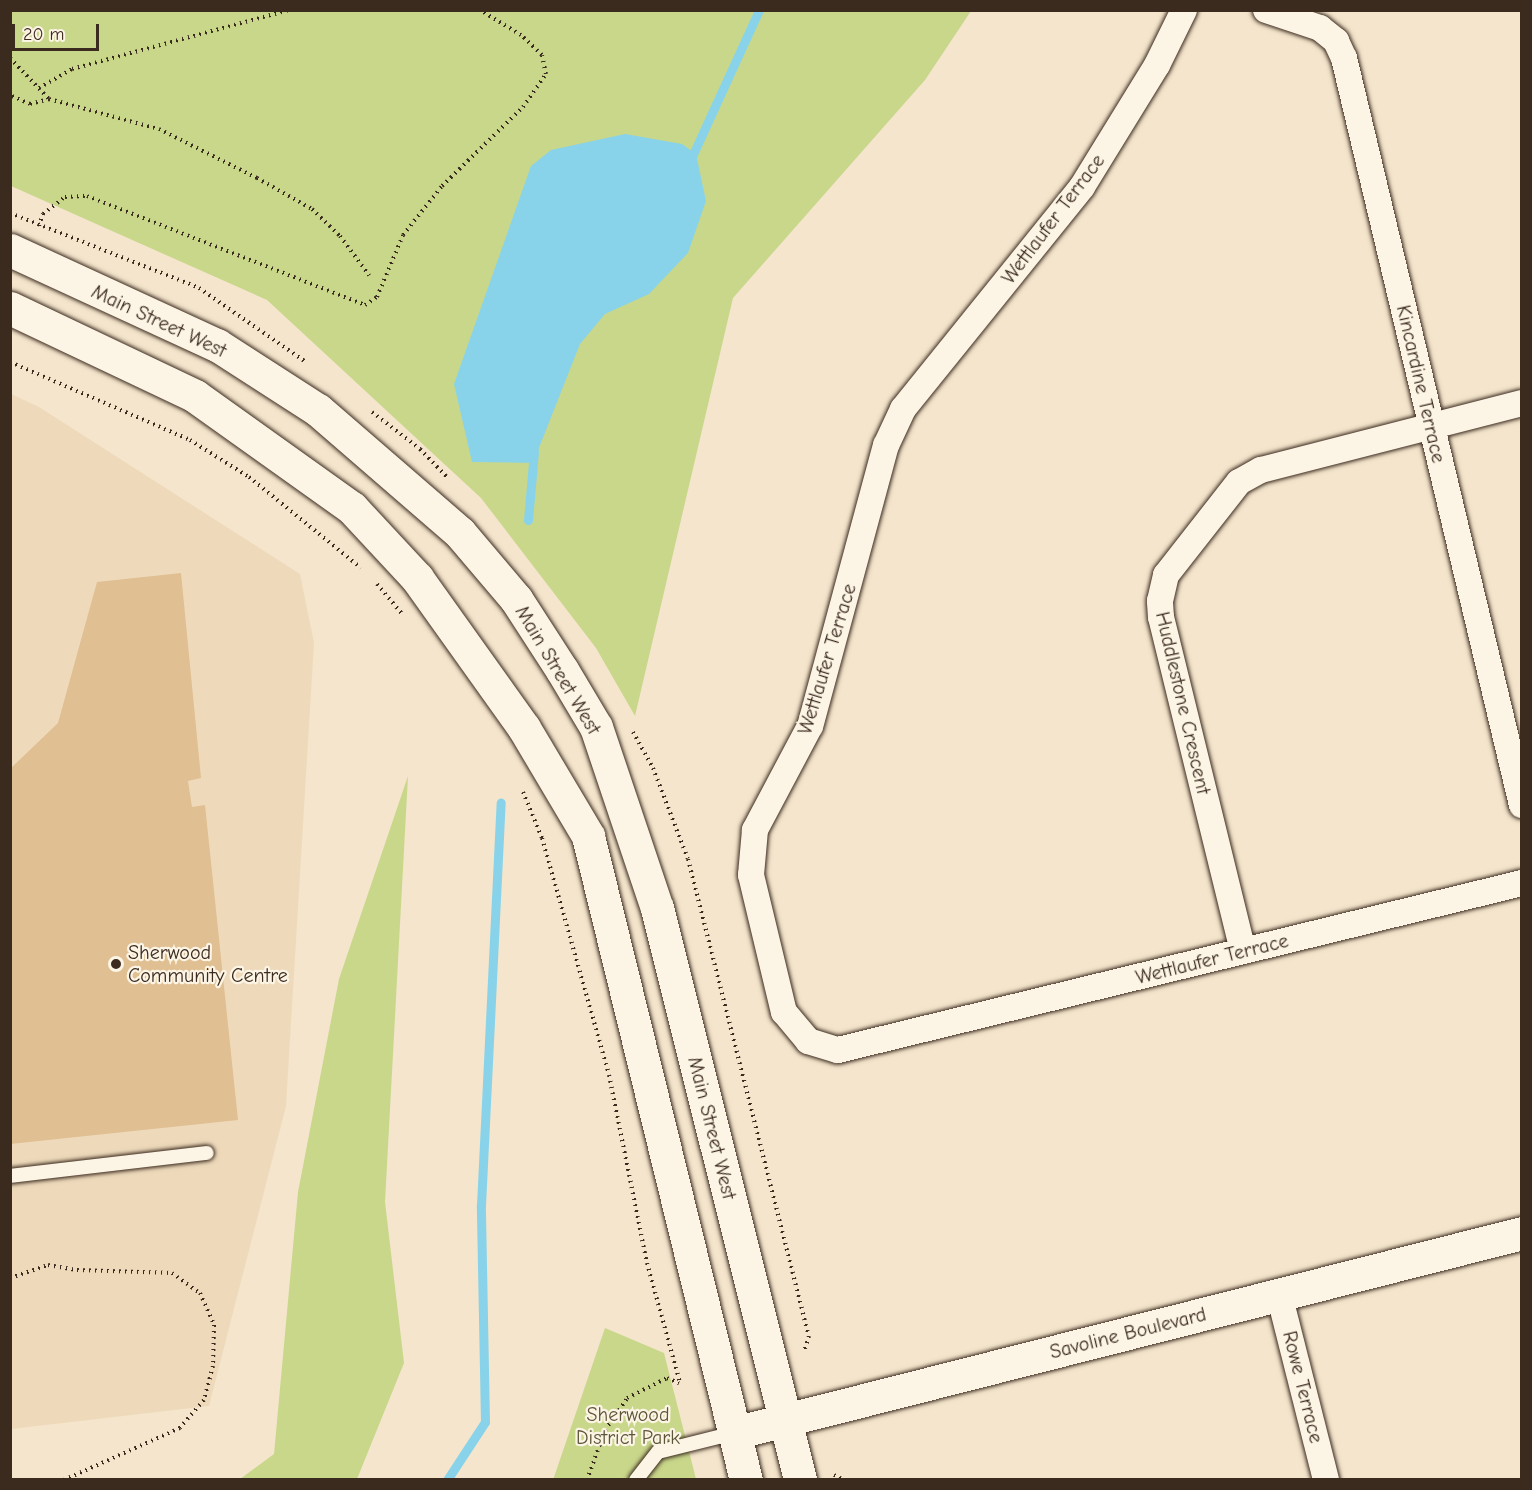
<!DOCTYPE html>
<html>
<head>
<meta charset="utf-8">
<style>
  body { margin:0 }
  #map { position:relative; width:1532px; height:1490px; overflow:hidden; background:#f4e5cc; font-family:"Comic Neue",sans-serif }
  div>[style] { position:absolute }
  .built>* { inset:0; background:#eedabb }
  .green>* { inset:0; background:#c9d78b }
  .water>* { inset:0; background:#88d3e9 }
  .stream>* { height:9px; margin:-4.5px; padding:0 4.5px; transform-origin:4.5px; border-radius:4.5px; background:#88d3e9 }
  .building>* { inset:0; background:#e0bf92 }
  .path>* { height:4px; margin-top:-2px; transform-origin:0; background:repeating-linear-gradient(90deg,#3b2a1e 0 1.5px,transparent 0 6px) }
  .roads { filter:drop-shadow(0 0 2px #3b2a1e) drop-shadow(0 0 2px #3b2a1e) }
  .service>* { height:14px; margin:-7px; padding:0 7px; transform-origin:7px; border-radius:7px; background:#fcf5e5 }
  .minor>* { height:26px; margin:-13px; padding:0 13px; transform-origin:13px; border-radius:13px; background:#fcf5e5 }
  .tertiary>* { height:33px; margin:-16.5px; padding:0 16.5px; transform-origin:16.5px; border-radius:16.5px; background:#fcf5e5 }
  .secondary>* { height:33px; margin:-16.5px; padding:0 16.5px; transform-origin:16.5px; border-radius:16.5px; background:#fcf5e5 }
  .dots>* { width:16px; height:16px; translate:-50% -50%; box-sizing:border-box; border:3px solid #fcf5e5; border-radius:50% }
  span { translate:-50% -50%; white-space:nowrap; text-align:center; line-height:1.15; -webkit-text-stroke:4.5px #fcf5e5; paint-order:stroke }
  .street-label { font-size:20px; color:#3b2a1e }
  .poi-label { font-size:20px; color:#3b2a1e }
  .left { translate:0 -50%; text-align:left }
  .park-label { font-size:20px; color:#5e5539 }
  .frame { position:absolute; inset:0; border:12px solid #3b2a1e; pointer-events:none }
  .scale { position:absolute; left:12px; top:24px; width:87px; height:27px; box-sizing:border-box; border:3px solid #3b2a1e; border-top:0; padding-left:8px; font-size:18px; line-height:21px; white-space:nowrap; color:#3b2a1e; -webkit-text-stroke:4px #fcf5e5; paint-order:stroke }
</style>
</head>
<body>
<div id="map">
  <div class="built">
    <i style="clip-path:polygon(11px 394px,39px 407px,300px 574px,314px 643px,286px 1106px,209px 1406px,11px 1429px)"></i>
  </div>
  <div class="green">
    <i style="clip-path:polygon(11px 11px,971px 11px,925px 80px,733px 298px,635px 716px,596px 648px,481px 498px,267px 300px,11px 186px)"></i>
    <i style="clip-path:polygon(408px 776px,385px 1202px,404px 1363px,357px 1479px,240px 1479px,274px 1454px,298px 1192px,339px 979px)"></i>
    <i style="clip-path:polygon(605px 1328px,664px 1353px,696px 1479px,553px 1480px)"></i>
  </div>
  <div class="water">
    <i style="clip-path:polygon(625px 134px,682px 144px,696px 154px,706px 201px,688px 253px,649px 294px,605px 314px,580px 344px,533px 463px,472px 462px,454px 384px,531px 166px,551px 150px)"></i>
  </div>
  <div class="stream">
    <i style="left:689px;top:163px;width:168px;rotate:-65.4deg"></i>
    <i style="left:528px;top:520px;width:69px;rotate:-85deg"></i>
    <i style="left:447px;top:1480px;width:69px;rotate:-56.8deg"></i>
    <i style="left:485px;top:1422px;width:217px;rotate:-91.1deg"></i>
    <i style="left:481px;top:1205px;width:403px;rotate:-87.2deg"></i>
  </div>
  <div class="building">
    <i style="clip-path:polygon(181px 573px,201px 778px,188px 781px,192px 807px,205px 805px,238px 1120px,10px 1144px,10px 769px,58px 723px,97px 582px)"></i>
  </div>
  <div class="path">
    <i style="left:10px;top:58px;width:57px;rotate:46.4deg"></i>
    <i style="left:49px;top:99px;width:20px;rotate:165deg"></i>
    <i style="left:30px;top:104px;width:22px;rotate:-156deg"></i>
    <i style="left:39px;top:88px;width:38px;rotate:-30deg"></i>
    <i style="left:72px;top:69px;width:225px;rotate:-15.2deg"></i>
    <i style="left:49px;top:99px;width:114px;rotate:15.3deg"></i>
    <i style="left:159px;top:129px;width:110px;rotate:26.6deg"></i>
    <i style="left:257px;top:178px;width:63px;rotate:29.4deg"></i>
    <i style="left:312px;top:209px;width:39px;rotate:44deg"></i>
    <i style="left:340px;top:236px;width:49px;rotate:53.4deg"></i>
    <i style="left:10px;top:213px;width:203px;rotate:21.6deg"></i>
    <i style="left:199px;top:288px;width:130px;rotate:34.7deg"></i>
    <i style="left:39px;top:226px;width:13px;rotate:-72deg"></i>
    <i style="left:43px;top:214px;width:28px;rotate:-38deg"></i>
    <i style="left:65px;top:197px;width:22px;rotate:-3deg"></i>
    <i style="left:87px;top:196px;width:299px;rotate:21.4deg"></i>
    <i style="left:365px;top:305px;width:14px;rotate:-34deg"></i>
    <i style="left:377px;top:297px;width:67px;rotate:-67.2deg"></i>
    <i style="left:403px;top:235px;width:63px;rotate:-51.5deg"></i>
    <i style="left:442px;top:186px;width:113px;rotate:-44.3deg"></i>
    <i style="left:523px;top:107px;width:40px;rotate:-55.1deg"></i>
    <i style="left:546px;top:74px;width:19px;rotate:-102deg"></i>
    <i style="left:542px;top:55px;width:29px;rotate:-136deg"></i>
    <i style="left:521px;top:35px;width:48px;rotate:-148.6deg"></i>
    <i style="left:10px;top:362px;width:196px;rotate:23.4deg"></i>
    <i style="left:190px;top:440px;width:70px;rotate:32.1deg"></i>
    <i style="left:249px;top:477px;width:144px;rotate:39.1deg"></i>
    <i style="left:372px;top:412px;width:61px;rotate:37.6deg"></i>
    <i style="left:420px;top:449px;width:39px;rotate:46deg"></i>
    <i style="left:377px;top:584px;width:38px;rotate:50deg"></i>
    <i style="left:633px;top:732px;width:41px;rotate:60.9deg"></i>
    <i style="left:653px;top:768px;width:97px;rotate:69deg"></i>
    <i style="left:688px;top:859px;width:492px;rotate:75.8deg"></i>
    <i style="left:809px;top:1336px;width:16px;rotate:108deg"></i>
    <i style="left:523px;top:792px;width:50px;rotate:67.6deg"></i>
    <i style="left:542px;top:838px;width:246px;rotate:74.2deg"></i>
    <i style="left:609px;top:1075px;width:192px;rotate:78.6deg"></i>
    <i style="left:647px;top:1263px;width:124px;rotate:74.6deg"></i>
    <i style="left:10px;top:1278px;width:40px;rotate:-18.9deg"></i>
    <i style="left:48px;top:1265px;width:29px;rotate:10deg"></i>
    <i style="left:77px;top:1270px;width:95px;rotate:1.8deg"></i>
    <i style="left:172px;top:1273px;width:34px;rotate:36deg"></i>
    <i style="left:200px;top:1293px;width:35px;rotate:66deg"></i>
    <i style="left:214px;top:1325px;width:41px;rotate:91.4deg"></i>
    <i style="left:213px;top:1366px;width:35px;rotate:105deg"></i>
    <i style="left:204px;top:1400px;width:37px;rotate:131deg"></i>
    <i style="left:180px;top:1428px;width:127px;rotate:155.9deg"></i>
    <i style="left:834px;top:1475px;width:11px;rotate:27deg"></i>
    <i style="left:587px;top:1480px;width:53px;rotate:-70.2deg"></i>
    <i style="left:605px;top:1430px;width:39px;rotate:-55deg"></i>
    <i style="left:627px;top:1398px;width:45px;rotate:-26.6deg"></i>
    <i style="left:667px;top:1378px;width:13px;rotate:23deg"></i>
  </div>
  <div class="roads">
    <div class="service">
      <i style="left:10px;top:1176px;width:198px;rotate:-6.7deg"></i>
      <i style="left:636px;top:1480px;width:36px;rotate:-52deg"></i>
      <i style="left:658px;top:1452px;width:78px;rotate:-14deg"></i>
    </div>
    <div class="minor">
      <i style="left:1184px;top:10px;width:61px;rotate:116.1deg"></i>
      <i style="left:1157px;top:65px;width:143px;rotate:121.6deg"></i>
      <i style="left:1082px;top:187px;width:285px;rotate:128.9deg"></i>
      <i style="left:903px;top:409px;width:40px;rotate:115deg"></i>
      <i style="left:886px;top:445px;width:291px;rotate:105.1deg"></i>
      <i style="left:810px;top:726px;width:118px;rotate:117.9deg"></i>
      <i style="left:755px;top:830px;width:45px;rotate:95.1deg"></i>
      <i style="left:751px;top:875px;width:141px;rotate:76.5deg"></i>
      <i style="left:784px;top:1012px;width:38px;rotate:50deg"></i>
      <i style="left:808px;top:1041px;width:31px;rotate:17deg"></i>
      <i style="left:838px;top:1050px;width:704px;rotate:-13.72deg"></i>
      <i style="left:1266px;top:10px;width:57px;rotate:18.4deg"></i>
      <i style="left:1320px;top:28px;width:21px;rotate:39deg"></i>
      <i style="left:1336px;top:41px;width:19px;rotate:65deg"></i>
      <i style="left:1344px;top:58px;width:768px;rotate:76.6deg"></i>
      <i style="left:1243px;top:951px;width:344px;rotate:-103.8deg"></i>
      <i style="left:1161px;top:617px;width:16px;rotate:-94deg"></i>
      <i style="left:1160px;top:601px;width:27px;rotate:-77deg"></i>
      <i style="left:1166px;top:575px;width:118px;rotate:-51.9deg"></i>
      <i style="left:1239px;top:482px;width:25px;rotate:-29deg"></i>
      <i style="left:1261px;top:470px;width:269px;rotate:-14.4deg"></i>
      <i style="left:1279px;top:1294px;width:192px;rotate:75.8deg"></i>
    </div>
    <div class="tertiary">
      <i style="left:734px;top:1433px;width:813px;rotate:-14.24deg"></i>
    </div>
    <div class="secondary">
      <i style="left:10px;top:250px;width:228px;rotate:24.7deg"></i>
      <i style="left:217px;top:345px;width:120px;rotate:32.8deg"></i>
      <i style="left:318px;top:410px;width:188px;rotate:40.9deg"></i>
      <i style="left:460px;top:533px;width:87px;rotate:49.7deg"></i>
      <i style="left:516px;top:599px;width:85px;rotate:57.1deg"></i>
      <i style="left:562px;top:670px;width:66px;rotate:59.2deg"></i>
      <i style="left:596px;top:727px;width:191px;rotate:71.4deg"></i>
      <i style="left:657px;top:908px;width:590px;rotate:75.96deg"></i>
      <i style="left:10px;top:308px;width:205px;rotate:25.4deg"></i>
      <i style="left:195px;top:396px;width:193px;rotate:35.5deg"></i>
      <i style="left:352px;top:508px;width:96px;rotate:47.1deg"></i>
      <i style="left:417px;top:578px;width:184px;rotate:54.5deg"></i>
      <i style="left:524px;top:728px;width:126px;rotate:59.3deg"></i>
      <i style="left:588px;top:836px;width:663px;rotate:76.22deg"></i>
    </div>
  </div>
  <div class="dots">
    <i style="left:116px;top:964px;background:#3b2a1e"></i>
  </div>
  <div class="street-label">
    <span style="left:1053px;top:219px;rotate:-53deg">Wettlaufer Terrace</span>
    <span style="left:159px;top:321px;rotate:25deg">Main Street West</span>
    <span style="left:1421px;top:384px;rotate:77deg">Kincardine Terrace</span>
    <span style="left:827px;top:659px;rotate:-73deg">Wettlaufer Terrace</span>
    <span style="left:558px;top:670px;rotate:59deg">Main Street West</span>
    <span style="left:1183px;top:703px;rotate:77deg">Huddlestone Crescent</span>
    <span style="left:1212px;top:959px;rotate:-14deg">Wettlaufer Terrace</span>
    <span style="left:712px;top:1128px;rotate:76deg">Main Street West</span>
    <span style="left:1128px;top:1333px;rotate:-14deg">Savoline Boulevard</span>
    <span style="left:1303px;top:1387px;rotate:76deg">Rowe Terrace</span>
  </div>
  <div class="poi-label">
    <span class="left" style="left:128px;top:964px">Sherwood<br>Community Centre</span>
  </div>
  <div class="park-label">
    <span style="left:628px;top:1426px">Sherwood<br>District Park</span>
  </div>
  <div class="frame"></div>
  <div class="scale">20 m</div>
</div>
</body>
</html>
